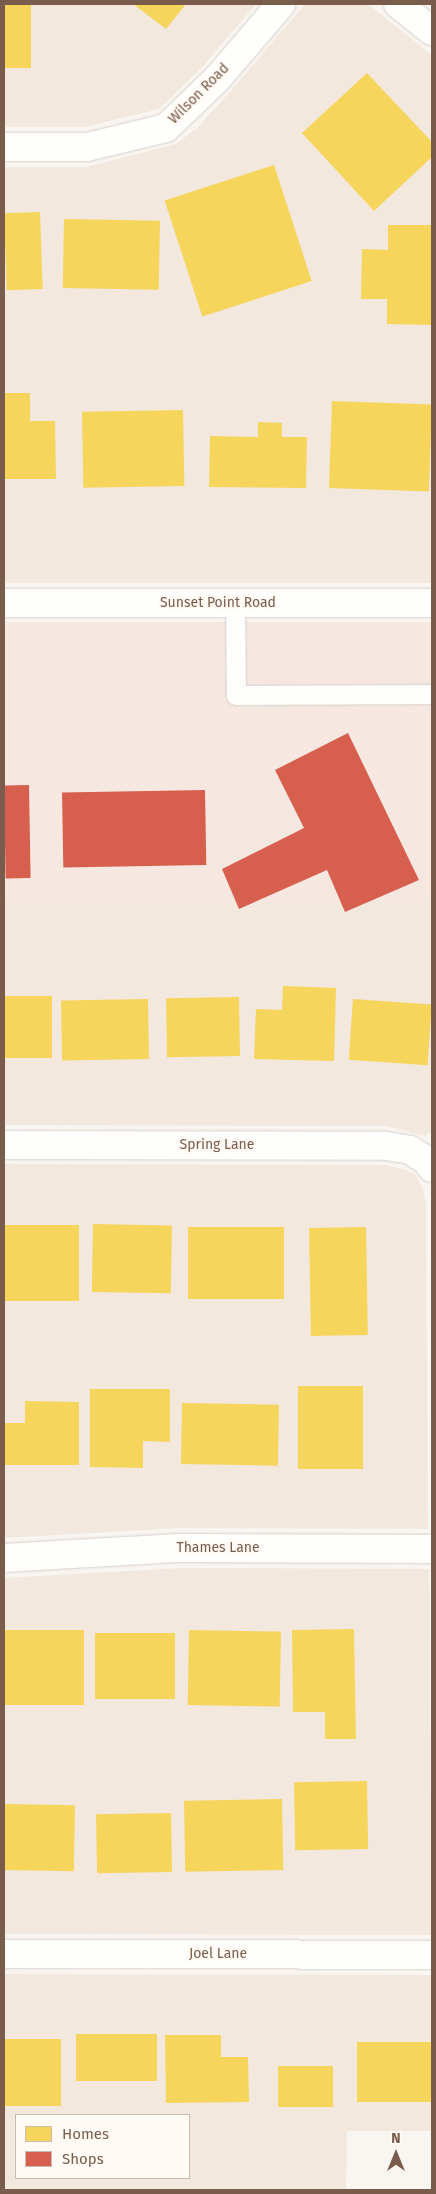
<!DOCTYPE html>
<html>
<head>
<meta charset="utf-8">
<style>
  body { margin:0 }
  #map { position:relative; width:436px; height:2194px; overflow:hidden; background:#f9f5f0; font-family:"Fira Sans",sans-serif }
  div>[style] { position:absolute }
  .residential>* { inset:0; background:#f2e8de }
  .commercial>* { inset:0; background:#f6e8e1; transform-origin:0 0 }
  .homes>* { inset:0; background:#f6d55c; transform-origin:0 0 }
  .shops>* { inset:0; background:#d6604d; transform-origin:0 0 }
  .roads { filter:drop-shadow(0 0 1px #d7d1cb) drop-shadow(0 0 1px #d7d1cb) }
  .lane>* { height:19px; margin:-9.5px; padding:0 9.5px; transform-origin:9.5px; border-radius:9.5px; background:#fefefd }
  .street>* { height:28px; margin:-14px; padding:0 14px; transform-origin:14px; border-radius:14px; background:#fefefd }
  .secondary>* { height:28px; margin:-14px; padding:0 14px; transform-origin:14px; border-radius:14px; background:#fefefd }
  span { translate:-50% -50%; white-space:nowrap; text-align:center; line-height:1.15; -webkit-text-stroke:5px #fffaf3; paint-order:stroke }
  .street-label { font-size:14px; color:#7a5c4d }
  .frame { position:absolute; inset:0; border:5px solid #7a5c4d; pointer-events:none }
  .legend { position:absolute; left:15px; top:2114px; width:175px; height:65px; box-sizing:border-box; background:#fffaf3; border:1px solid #cabbb1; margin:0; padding:6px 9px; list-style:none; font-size:15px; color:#7a5c4d }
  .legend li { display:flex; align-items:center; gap:10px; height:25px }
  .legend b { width:25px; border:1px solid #cabbb1 }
  .north { position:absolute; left:371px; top:2129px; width:50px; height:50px; -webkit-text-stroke:4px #fffaf3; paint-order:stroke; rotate:0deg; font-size:14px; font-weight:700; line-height:20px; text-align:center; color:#7a5c4d }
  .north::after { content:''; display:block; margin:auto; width:18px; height:22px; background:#7a5c4d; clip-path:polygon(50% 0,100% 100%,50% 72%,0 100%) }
</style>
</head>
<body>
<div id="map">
  <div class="residential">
    <i style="clip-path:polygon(4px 4px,256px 4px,204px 65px,159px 109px,85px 127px,4px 127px)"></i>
    <i style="clip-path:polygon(305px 4px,368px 4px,432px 55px,432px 583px,4px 583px,4px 167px,87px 167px,176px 144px,197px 128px,229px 93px)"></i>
    <i style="clip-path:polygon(432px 895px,432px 1136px,430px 1132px,425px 1136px,386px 1126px,4px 1125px,4px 901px)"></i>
    <i style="clip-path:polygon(4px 1164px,385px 1165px,404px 1169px,415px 1175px,423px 1188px,426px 1204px,428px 1529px,180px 1528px,4px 1538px)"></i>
    <i style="clip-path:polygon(181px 1568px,429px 1569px,432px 1935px,4px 1934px,4px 1578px)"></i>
    <i style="clip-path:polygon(evenodd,4px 1974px,432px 1975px,432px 2131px,347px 2131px,346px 2190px,4px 2190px,4px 1974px,16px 2115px,189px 2115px,189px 2178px,16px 2178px,16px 2115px)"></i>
  </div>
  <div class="commercial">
    <i style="left:4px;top:622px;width:428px;height:279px"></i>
  </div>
  <div class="homes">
    <i style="left:4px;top:4px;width:27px;height:64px"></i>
    <i style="clip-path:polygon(133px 4px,186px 4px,166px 29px)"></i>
    <i style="clip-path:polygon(367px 73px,432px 142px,432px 157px,374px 211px,302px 133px)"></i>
    <i style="left:274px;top:165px;width:122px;height:115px;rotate:72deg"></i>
    <i style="left:40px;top:212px;width:77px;height:36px;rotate:88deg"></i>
    <i style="left:64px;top:219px;width:96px;height:69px;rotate:1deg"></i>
    <i style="clip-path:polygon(388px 225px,432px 225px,432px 325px,387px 324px,387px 299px,361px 299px,362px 249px,388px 250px)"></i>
    <i style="clip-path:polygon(4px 393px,30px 393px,30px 421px,55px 421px,56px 479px,4px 479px)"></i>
    <i style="left:332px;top:401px;width:100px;height:87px;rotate:2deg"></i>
    <i style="left:183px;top:410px;width:76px;height:101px;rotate:89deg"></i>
    <i style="clip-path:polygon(258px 422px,282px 423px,282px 437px,307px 437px,306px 488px,209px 487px,210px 436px,258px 437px)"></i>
    <i style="clip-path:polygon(283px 986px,336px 988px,334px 1061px,254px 1059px,256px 1009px,282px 1010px)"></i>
    <i style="left:4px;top:996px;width:48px;height:62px"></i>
    <i style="left:239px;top:997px;width:59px;height:73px;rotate:89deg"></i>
    <i style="left:148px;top:999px;width:60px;height:87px;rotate:89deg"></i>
    <i style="left:353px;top:999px;width:79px;height:61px;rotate:4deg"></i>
    <i style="left:93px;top:1224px;width:79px;height:68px;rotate:1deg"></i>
    <i style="left:79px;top:1225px;width:76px;height:75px;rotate:90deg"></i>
    <i style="left:188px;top:1227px;width:96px;height:72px"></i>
    <i style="left:366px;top:1227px;width:108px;height:57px;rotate:89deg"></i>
    <i style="left:298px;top:1386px;width:65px;height:83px"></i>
    <i style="clip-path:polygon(90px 1389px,170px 1389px,170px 1442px,143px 1441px,143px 1468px,90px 1467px)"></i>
    <i style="clip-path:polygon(25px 1401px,79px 1402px,79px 1465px,4px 1465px,4px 1423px,25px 1423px)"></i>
    <i style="left:182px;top:1403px;width:97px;height:61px;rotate:1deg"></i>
    <i style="clip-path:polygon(354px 1629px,356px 1739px,325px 1739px,325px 1712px,293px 1712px,292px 1630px)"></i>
    <i style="left:4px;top:1630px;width:80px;height:75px"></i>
    <i style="left:189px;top:1630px;width:92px;height:75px;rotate:1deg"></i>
    <i style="left:95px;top:1633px;width:80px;height:66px"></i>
    <i style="left:367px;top:1781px;width:68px;height:73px;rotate:89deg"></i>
    <i style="left:282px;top:1799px;width:71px;height:98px;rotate:89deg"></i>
    <i style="left:4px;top:1804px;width:71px;height:66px;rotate:1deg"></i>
    <i style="left:171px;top:1813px;width:59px;height:75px;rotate:89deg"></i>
    <i style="left:76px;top:2034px;width:81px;height:47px"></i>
    <i style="clip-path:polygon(165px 2035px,221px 2035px,221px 2057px,248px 2057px,249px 2102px,166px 2103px)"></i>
    <i style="left:61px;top:2039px;width:67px;height:57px;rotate:90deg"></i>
    <i style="left:432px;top:2042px;width:60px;height:75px;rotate:90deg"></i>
    <i style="left:333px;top:2066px;width:41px;height:55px;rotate:90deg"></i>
  </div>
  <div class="shops">
    <i style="clip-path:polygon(348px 733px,419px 880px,345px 912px,327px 870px,239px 909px,222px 869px,304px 828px,275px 770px)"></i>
    <i style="left:29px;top:785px;width:93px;height:25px;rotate:89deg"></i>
    <i style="left:205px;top:790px;width:75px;height:143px;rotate:89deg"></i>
  </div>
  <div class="roads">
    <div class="lane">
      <i style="left:235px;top:603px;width:92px;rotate:89.4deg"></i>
      <i style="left:236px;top:695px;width:196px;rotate:-0.3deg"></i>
    </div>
    <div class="street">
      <i style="left:398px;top:4px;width:43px;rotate:38.5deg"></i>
      <i style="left:4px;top:147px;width:83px"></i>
      <i style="left:87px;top:147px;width:81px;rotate:-13.5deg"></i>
      <i style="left:166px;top:128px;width:71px;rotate:-43.9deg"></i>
      <i style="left:217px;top:79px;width:99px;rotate:-49.5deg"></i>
      <i style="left:4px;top:1145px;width:382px;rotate:0.1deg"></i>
      <i style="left:386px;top:1146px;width:24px;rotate:9deg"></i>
      <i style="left:410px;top:1150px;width:19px;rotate:32deg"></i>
      <i style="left:426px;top:1160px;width:10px;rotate:53deg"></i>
      <i style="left:4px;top:1558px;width:176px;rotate:-3.3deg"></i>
      <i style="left:180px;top:1548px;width:252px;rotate:0.2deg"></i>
      <i style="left:4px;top:1954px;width:428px;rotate:0.1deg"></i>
    </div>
    <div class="secondary">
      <i style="left:4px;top:603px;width:428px"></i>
    </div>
  </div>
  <div class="street-label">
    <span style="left:199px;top:94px;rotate:-45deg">Wilson Road</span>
    <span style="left:218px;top:603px">Sunset Point Road</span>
    <span style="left:217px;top:1145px">Spring Lane</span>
    <span style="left:218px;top:1548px">Thames Lane</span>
    <span style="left:218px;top:1954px">Joel Lane</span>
  </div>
  <div class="frame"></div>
  <ul class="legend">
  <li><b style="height:14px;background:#f6d55c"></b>Homes</li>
  <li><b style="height:14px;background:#d6604d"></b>Shops</li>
  </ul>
  <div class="north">N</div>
</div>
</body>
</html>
